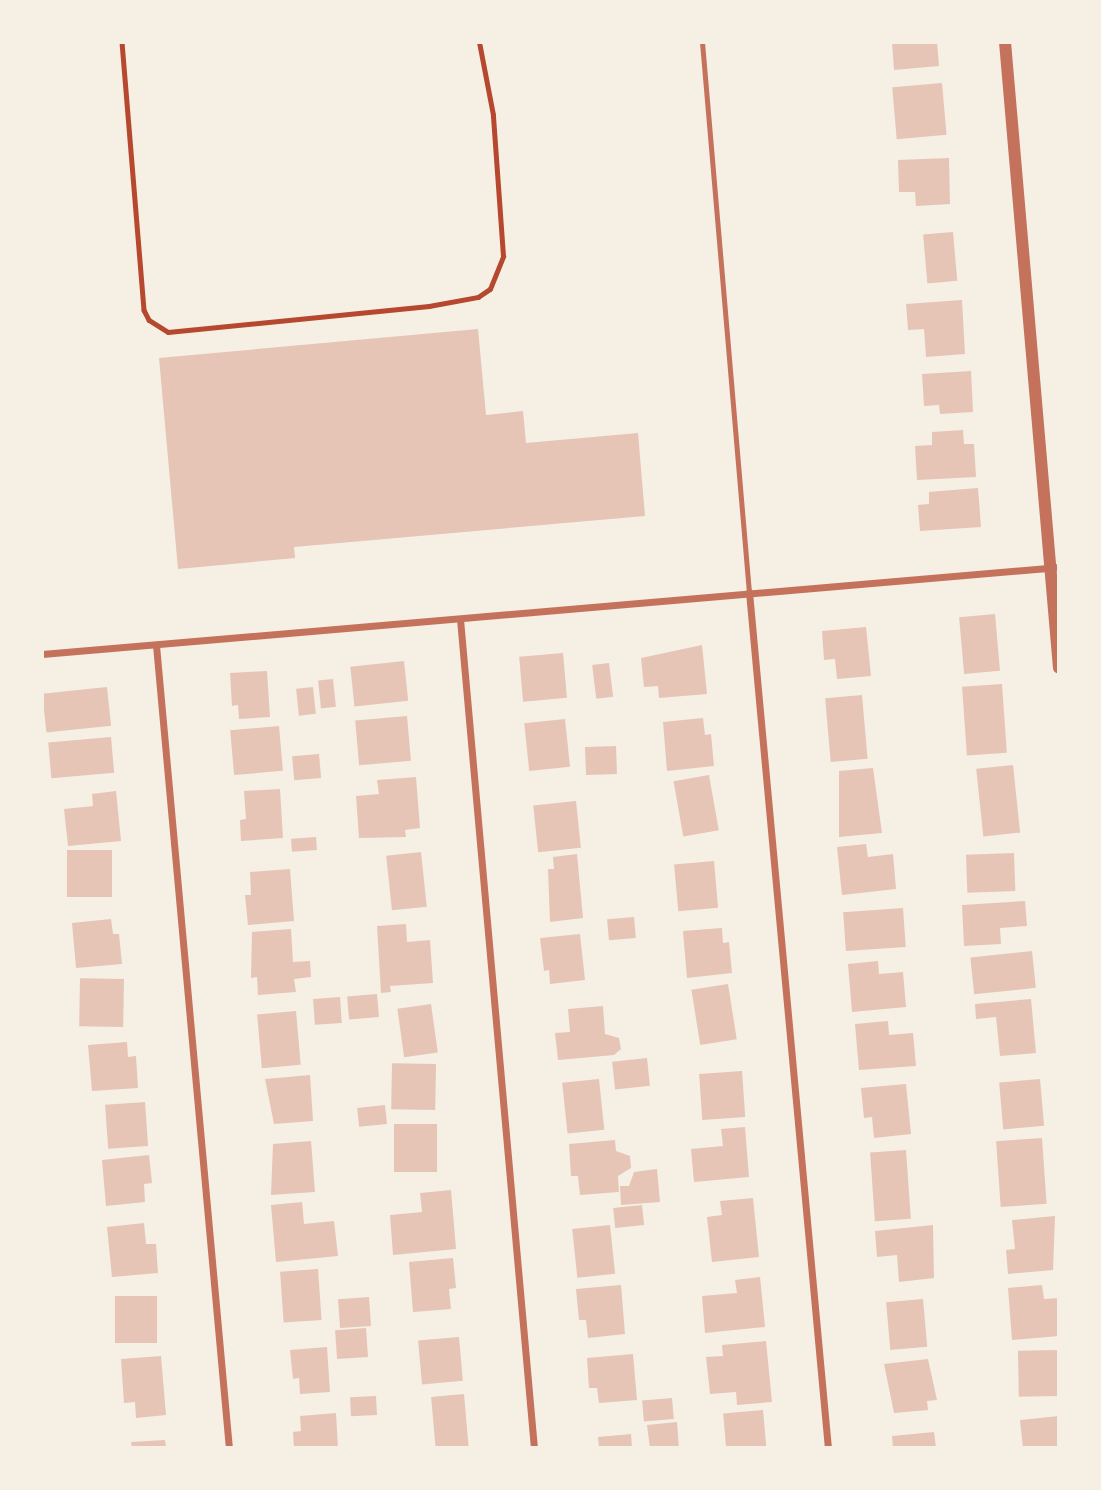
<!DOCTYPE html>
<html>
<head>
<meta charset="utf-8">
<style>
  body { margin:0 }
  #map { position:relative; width:1101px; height:1490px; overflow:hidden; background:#f6efe4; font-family:Cabin,sans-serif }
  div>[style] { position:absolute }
  .building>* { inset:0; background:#e6c5b7; transform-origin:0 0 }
  .path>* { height:4.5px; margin:-2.25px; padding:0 2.25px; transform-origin:2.25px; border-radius:2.25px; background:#b5482f }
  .service>* { height:5px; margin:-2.5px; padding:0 2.5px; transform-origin:2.5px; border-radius:2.5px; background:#c5725c }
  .minor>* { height:7px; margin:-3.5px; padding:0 3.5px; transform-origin:3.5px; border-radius:3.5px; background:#c5725c }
  .tertiary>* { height:12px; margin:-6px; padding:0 6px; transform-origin:6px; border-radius:6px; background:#c5725c }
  span { translate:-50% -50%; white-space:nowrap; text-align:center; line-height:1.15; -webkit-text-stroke:7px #f6efe4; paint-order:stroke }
  .frame { position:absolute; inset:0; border:44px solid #f6efe4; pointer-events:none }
</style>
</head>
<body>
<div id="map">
  <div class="building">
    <i style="clip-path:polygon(892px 42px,937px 42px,939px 66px,894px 70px)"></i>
    <i style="left:942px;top:83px;width:52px;height:50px;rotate:85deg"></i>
    <i style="clip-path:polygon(949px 158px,950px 204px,916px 206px,915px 192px,899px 192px,898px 160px)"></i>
    <i style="left:953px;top:232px;width:49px;height:30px;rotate:85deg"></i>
    <i style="clip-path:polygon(962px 300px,965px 354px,926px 357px,924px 329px,908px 330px,906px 304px)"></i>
    <i style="clip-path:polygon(478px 329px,486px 415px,523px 411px,526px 443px,638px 433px,645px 516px,294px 547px,295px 558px,178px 569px,159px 358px)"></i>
    <i style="clip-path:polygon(971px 371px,973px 412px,940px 414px,939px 405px,924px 406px,922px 374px)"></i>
    <i style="clip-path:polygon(963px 430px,964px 444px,974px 444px,976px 477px,917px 480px,915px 446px,932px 445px,932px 432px)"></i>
    <i style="clip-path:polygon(978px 488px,981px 527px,920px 531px,918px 505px,929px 504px,929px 492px)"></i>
    <i style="left:995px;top:614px;width:57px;height:36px;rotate:85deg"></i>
    <i style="clip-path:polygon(866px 627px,871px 676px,837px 679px,835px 659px,824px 660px,822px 631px)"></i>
    <i style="clip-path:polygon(702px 645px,707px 694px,659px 698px,658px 686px,644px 687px,641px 658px)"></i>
    <i style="left:563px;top:653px;width:45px;height:44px;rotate:85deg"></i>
    <i style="left:404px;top:661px;width:40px;height:54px;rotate:84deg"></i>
    <i style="left:609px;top:663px;width:34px;height:17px;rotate:83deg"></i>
    <i style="clip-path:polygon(267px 671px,270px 717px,239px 719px,238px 705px,232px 706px,230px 673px)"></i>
    <i style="left:333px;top:679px;width:28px;height:15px;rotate:84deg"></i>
    <i style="left:1002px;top:684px;width:69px;height:40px;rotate:86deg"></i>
    <i style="left:107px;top:687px;width:39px;height:65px;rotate:84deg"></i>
    <i style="left:313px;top:687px;width:27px;height:17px;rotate:84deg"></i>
    <i style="left:862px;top:695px;width:64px;height:37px;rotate:85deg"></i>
    <i style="left:407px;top:716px;width:45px;height:52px;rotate:85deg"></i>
    <i style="clip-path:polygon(703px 718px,705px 735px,711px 734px,714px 766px,667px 771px,663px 722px)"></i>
    <i style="left:565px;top:719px;width:48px;height:41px;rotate:84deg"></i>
    <i style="left:279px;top:726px;width:45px;height:49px;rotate:85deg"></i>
    <i style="left:111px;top:737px;width:36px;height:63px;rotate:85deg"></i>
    <i style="left:616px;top:746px;width:28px;height:31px;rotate:88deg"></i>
    <i style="left:319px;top:754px;width:24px;height:27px;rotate:85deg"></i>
    <i style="left:1013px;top:765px;width:68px;height:37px;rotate:84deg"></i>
    <i style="clip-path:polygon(873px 768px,882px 833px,839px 837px,839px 771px)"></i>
    <i style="left:709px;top:775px;width:56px;height:36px;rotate:80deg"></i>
    <i style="clip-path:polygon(416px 777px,420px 828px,405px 830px,406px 837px,359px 838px,356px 796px,379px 794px,377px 780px)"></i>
    <i style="clip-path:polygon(280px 789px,283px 838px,241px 841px,240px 820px,246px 819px,244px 791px)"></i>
    <i style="clip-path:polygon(116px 791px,121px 841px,68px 846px,64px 809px,93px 806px,92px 794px)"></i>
    <i style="left:576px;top:801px;width:47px;height:43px;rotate:84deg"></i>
    <i style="left:316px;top:837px;width:13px;height:25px;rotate:86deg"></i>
    <i style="clip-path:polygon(866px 844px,868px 857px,893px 854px,896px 889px,842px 895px,837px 847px)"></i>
    <i style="left:112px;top:850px;width:47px;height:45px;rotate:90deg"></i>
    <i style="left:421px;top:852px;width:55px;height:35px;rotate:84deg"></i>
    <i style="left:1014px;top:853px;width:38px;height:48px;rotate:88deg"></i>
    <i style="clip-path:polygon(577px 854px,583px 918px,550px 922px,548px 869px,554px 869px,553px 857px)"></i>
    <i style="left:714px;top:861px;width:47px;height:40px;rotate:85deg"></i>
    <i style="clip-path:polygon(290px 869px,294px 921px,248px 925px,245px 895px,251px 895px,250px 872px)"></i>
    <i style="clip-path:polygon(1025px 901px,1027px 926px,1000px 928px,1001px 944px,964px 946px,962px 905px)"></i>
    <i style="left:903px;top:908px;width:39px;height:60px;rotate:86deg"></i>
    <i style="left:634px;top:917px;width:21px;height:27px;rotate:85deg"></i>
    <i style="clip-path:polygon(111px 919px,113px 934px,119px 934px,122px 964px,76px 968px,72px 923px)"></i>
    <i style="clip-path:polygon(406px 924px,407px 942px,430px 940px,433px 983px,390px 986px,391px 992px,381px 993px,377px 926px)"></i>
    <i style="clip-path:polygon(722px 928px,723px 943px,729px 942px,732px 973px,687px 978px,683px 931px)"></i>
    <i style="clip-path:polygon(291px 929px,293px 962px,310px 961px,311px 977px,294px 979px,296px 992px,258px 995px,257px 977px,251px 978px,252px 932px)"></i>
    <i style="clip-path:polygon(580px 934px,585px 980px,550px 984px,549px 970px,544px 971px,540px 938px)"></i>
    <i style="left:1032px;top:951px;width:37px;height:62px;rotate:84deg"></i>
    <i style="clip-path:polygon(878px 961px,879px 974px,903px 972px,906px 1007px,852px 1012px,848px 964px)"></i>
    <i style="left:124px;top:979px;width:48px;height:44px;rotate:91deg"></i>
    <i style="left:728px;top:984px;width:56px;height:37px;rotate:81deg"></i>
    <i style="left:377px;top:994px;width:23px;height:30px;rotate:85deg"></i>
    <i style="left:340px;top:997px;width:26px;height:27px;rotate:86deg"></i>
    <i style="clip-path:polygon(1031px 999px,1036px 1053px,1000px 1056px,996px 1017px,976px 1019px,975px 1004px)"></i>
    <i style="left:431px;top:1004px;width:49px;height:34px;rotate:82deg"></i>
    <i style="clip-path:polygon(603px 1006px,605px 1034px,619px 1038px,621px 1049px,614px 1055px,558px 1060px,555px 1033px,570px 1032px,568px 1009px)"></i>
    <i style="left:296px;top:1011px;width:54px;height:39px;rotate:85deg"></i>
    <i style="clip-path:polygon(888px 1021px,889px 1035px,913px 1033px,916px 1066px,859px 1070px,855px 1024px)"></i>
    <i style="clip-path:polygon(127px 1042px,128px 1057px,136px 1056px,138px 1088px,92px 1091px,88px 1045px)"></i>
    <i style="left:647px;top:1058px;width:28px;height:35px;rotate:84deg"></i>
    <i style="left:436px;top:1064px;width:46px;height:44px;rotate:91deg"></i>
    <i style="left:742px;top:1071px;width:46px;height:43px;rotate:86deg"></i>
    <i style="clip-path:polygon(310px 1075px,313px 1121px,274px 1124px,265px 1079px)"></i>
    <i style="left:599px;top:1079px;width:51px;height:37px;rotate:84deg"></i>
    <i style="left:1040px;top:1079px;width:47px;height:41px;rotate:85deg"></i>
    <i style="clip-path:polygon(906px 1084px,911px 1134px,874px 1138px,872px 1117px,864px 1118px,861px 1088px)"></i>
    <i style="left:145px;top:1102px;width:44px;height:40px;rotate:86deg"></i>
    <i style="left:385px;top:1105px;width:19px;height:28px;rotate:84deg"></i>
    <i style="left:437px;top:1124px;width:48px;height:43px;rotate:90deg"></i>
    <i style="clip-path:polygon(745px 1127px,749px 1177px,694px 1182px,691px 1149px,723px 1146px,721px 1129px)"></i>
    <i style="left:1042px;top:1138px;width:66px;height:46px;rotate:86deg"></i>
    <i style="clip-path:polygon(615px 1140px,616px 1151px,630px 1156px,631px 1168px,618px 1176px,619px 1192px,580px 1195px,578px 1176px,571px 1176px,569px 1144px)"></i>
    <i style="clip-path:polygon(311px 1141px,315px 1192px,271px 1195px,273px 1144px)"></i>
    <i style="left:906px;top:1150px;width:69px;height:36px;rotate:86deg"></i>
    <i style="clip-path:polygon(149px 1155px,152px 1183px,144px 1184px,145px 1202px,106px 1206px,102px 1160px)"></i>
    <i style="clip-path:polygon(657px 1169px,660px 1202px,621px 1205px,620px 1186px,629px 1186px,634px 1172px)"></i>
    <i style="clip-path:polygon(451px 1190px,456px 1249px,393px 1255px,390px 1215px,422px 1212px,420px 1193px)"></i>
    <i style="clip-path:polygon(753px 1198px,759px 1257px,712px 1262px,707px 1217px,722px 1215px,720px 1201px)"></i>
    <i style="clip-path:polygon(302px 1202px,304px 1224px,334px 1221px,338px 1256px,276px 1262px,271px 1205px)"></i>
    <i style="left:642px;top:1205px;width:20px;height:29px;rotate:84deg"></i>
    <i style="clip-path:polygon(1055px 1216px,1053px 1270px,1008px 1274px,1006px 1250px,1015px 1249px,1012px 1220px)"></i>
    <i style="clip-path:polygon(144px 1223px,146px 1244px,156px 1244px,158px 1273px,112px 1277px,107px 1227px)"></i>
    <i style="left:610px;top:1225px;width:49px;height:38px;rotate:84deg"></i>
    <i style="clip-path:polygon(933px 1225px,934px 1278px,899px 1282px,897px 1255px,877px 1257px,875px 1231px)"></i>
    <i style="clip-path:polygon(453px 1258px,456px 1288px,449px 1289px,451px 1309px,413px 1312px,409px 1262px)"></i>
    <i style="left:318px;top:1269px;width:51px;height:38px;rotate:86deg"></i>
    <i style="clip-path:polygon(760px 1277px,765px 1327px,705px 1333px,702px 1296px,737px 1293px,735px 1280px)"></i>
    <i style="clip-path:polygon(621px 1285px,625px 1334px,588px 1338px,586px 1320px,579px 1320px,576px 1289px)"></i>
    <i style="clip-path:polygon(1042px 1285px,1044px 1299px,1059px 1298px,1059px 1336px,1012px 1340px,1008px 1288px)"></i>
    <i style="left:157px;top:1296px;width:47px;height:42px;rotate:90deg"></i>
    <i style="left:369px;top:1297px;width:29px;height:31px;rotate:86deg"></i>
    <i style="left:923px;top:1299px;width:48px;height:37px;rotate:85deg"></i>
    <i style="left:366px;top:1328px;width:29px;height:31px;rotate:86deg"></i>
    <i style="left:459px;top:1337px;width:44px;height:41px;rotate:85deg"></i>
    <i style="clip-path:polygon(766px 1341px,772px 1402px,737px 1405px,736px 1392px,710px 1394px,706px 1357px,723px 1356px,722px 1345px)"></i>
    <i style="clip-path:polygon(327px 1347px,330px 1392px,300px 1394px,299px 1378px,293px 1379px,290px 1350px)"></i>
    <i style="left:1058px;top:1350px;width:46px;height:40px;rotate:89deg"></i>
    <i style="clip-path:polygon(633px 1354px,637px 1400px,599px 1403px,597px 1388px,589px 1388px,587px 1358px)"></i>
    <i style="clip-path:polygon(161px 1356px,166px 1415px,136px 1418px,135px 1402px,124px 1403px,121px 1359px)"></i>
    <i style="clip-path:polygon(928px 1359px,937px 1400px,927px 1401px,928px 1410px,894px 1413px,884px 1364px)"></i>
    <i style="left:464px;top:1394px;width:54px;height:33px;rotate:85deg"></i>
    <i style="left:376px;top:1396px;width:19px;height:26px;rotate:87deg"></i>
    <i style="left:672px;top:1398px;width:21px;height:30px;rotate:85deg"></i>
    <i style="left:763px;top:1410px;width:38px;height:40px;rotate:85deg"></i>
    <i style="clip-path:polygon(336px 1413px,338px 1448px,294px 1448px,293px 1432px,301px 1431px,300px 1416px)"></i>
    <i style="clip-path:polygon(1059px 1416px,1059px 1448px,1023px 1448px,1020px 1420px)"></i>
    <i style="clip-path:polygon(677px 1422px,679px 1448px,650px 1448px,647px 1425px)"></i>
    <i style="clip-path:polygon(934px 1432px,936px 1448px,893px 1448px,892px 1436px)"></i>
    <i style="clip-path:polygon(631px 1434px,632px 1448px,599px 1448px,598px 1437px)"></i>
    <i style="clip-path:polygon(165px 1440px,166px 1448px,132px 1448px,131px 1442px)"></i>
  </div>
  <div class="path">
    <i style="left:122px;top:42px;width:269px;rotate:85.3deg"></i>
    <i style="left:144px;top:310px;width:11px;rotate:63deg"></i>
    <i style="left:149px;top:320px;width:22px;rotate:32deg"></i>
    <i style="left:168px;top:332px;width:262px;rotate:-5.7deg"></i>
    <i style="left:429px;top:306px;width:50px;rotate:-10.4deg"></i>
    <i style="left:478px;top:297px;width:14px;rotate:-34deg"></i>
    <i style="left:490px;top:289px;width:35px;rotate:-68deg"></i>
    <i style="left:503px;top:256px;width:141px;rotate:-94.1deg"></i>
    <i style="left:493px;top:115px;width:74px;rotate:-100.9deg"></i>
  </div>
  <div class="service">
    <i style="left:702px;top:42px;width:552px;rotate:85.12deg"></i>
  </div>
  <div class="minor">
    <i style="left:749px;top:592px;width:860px;rotate:84.73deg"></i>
    <i style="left:460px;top:619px;width:832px;rotate:84.9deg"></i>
    <i style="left:156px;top:645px;width:806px;rotate:84.81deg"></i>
    <i style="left:42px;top:654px;width:1021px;rotate:-4.89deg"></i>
  </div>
  <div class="tertiary">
    <i style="left:1005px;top:42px;width:628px;rotate:85.07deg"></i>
  </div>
  <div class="frame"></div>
</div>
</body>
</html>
